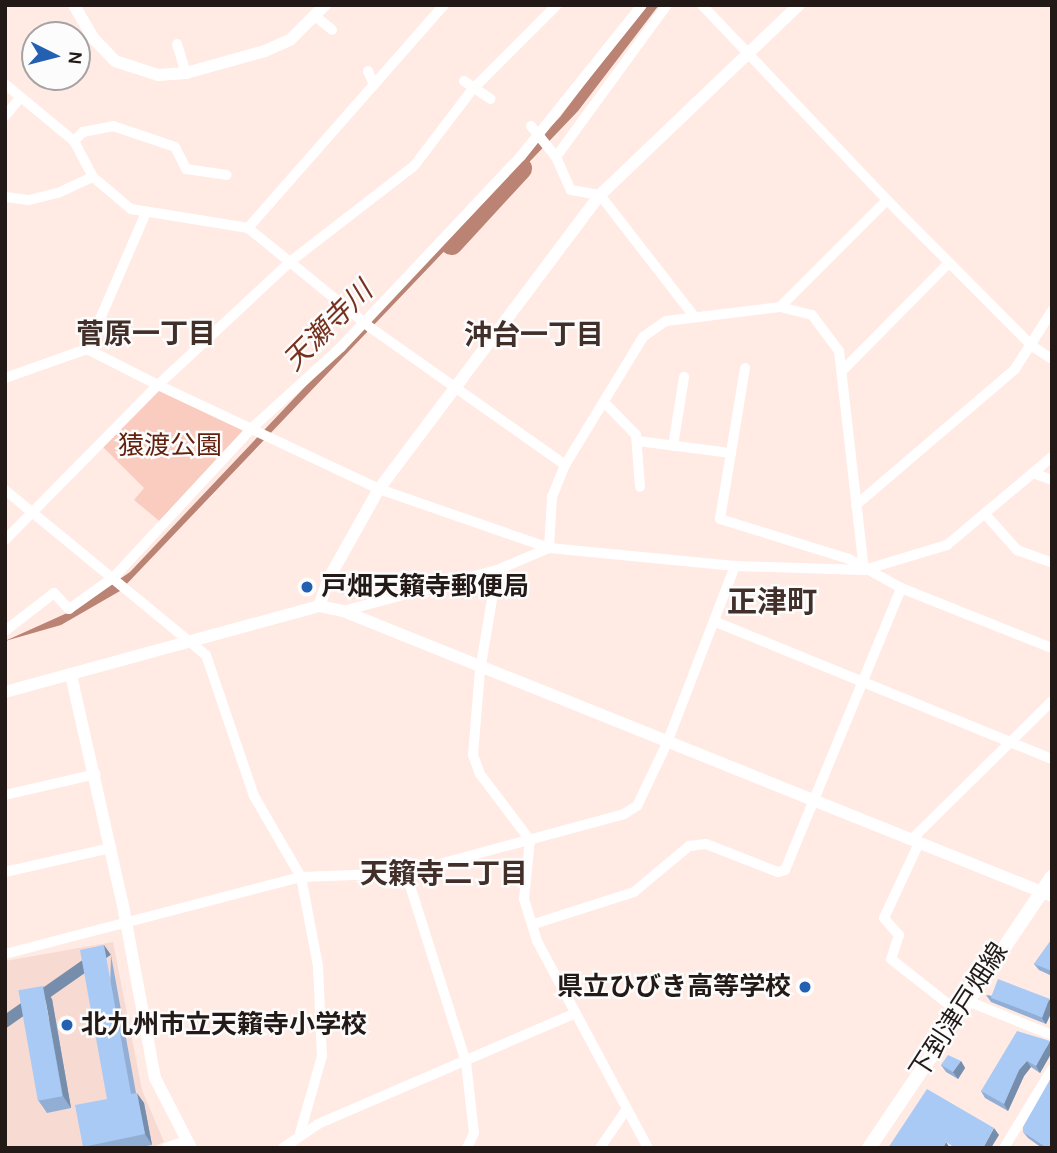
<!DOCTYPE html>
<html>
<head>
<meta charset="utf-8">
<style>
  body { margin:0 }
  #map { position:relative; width:1057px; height:1153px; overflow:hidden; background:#ffeae4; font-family:Karla,"Noto Sans JP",sans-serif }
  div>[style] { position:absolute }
  .built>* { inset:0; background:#f7dbd3 }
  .green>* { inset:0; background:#faccbf }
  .water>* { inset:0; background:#ba8374 }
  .river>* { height:23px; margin:-11.5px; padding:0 11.5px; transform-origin:11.5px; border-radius:11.5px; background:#ba8374 }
  .minor>* { height:10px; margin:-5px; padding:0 5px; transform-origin:5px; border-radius:5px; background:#fff }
  .tertiary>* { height:12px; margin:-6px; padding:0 6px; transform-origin:6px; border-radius:6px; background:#fff }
  .secondary>* { height:14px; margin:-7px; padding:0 7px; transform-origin:7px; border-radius:7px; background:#fff }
  .wall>* { inset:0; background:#92aed4 }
  .shaded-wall>* { inset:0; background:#778dac; transform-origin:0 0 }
  .building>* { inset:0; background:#aacaf6; transform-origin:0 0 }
  .dots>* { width:19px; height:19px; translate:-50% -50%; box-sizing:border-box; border:4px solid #fcfcfc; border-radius:50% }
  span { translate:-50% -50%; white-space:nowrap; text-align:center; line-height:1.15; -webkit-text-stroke:5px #fcfcfc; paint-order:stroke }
  .park-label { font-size:26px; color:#621f0c }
  .poi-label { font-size:26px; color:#231a18; font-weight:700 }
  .left { translate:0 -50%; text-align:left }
  .right { translate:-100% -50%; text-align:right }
  .street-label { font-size:26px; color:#231a18 }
  .water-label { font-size:28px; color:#77321f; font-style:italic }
  .neighbourhood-label { font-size:28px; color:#422f29; font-weight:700 }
  .quarter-label { font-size:30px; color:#422f29; font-weight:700 }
  .frame { position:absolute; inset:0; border:7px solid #231a18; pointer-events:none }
  .north { position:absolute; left:21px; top:21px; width:70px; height:70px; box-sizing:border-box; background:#fcfcfc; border:2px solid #a5a2a1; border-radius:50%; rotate:96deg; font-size:19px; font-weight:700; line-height:28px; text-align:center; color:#231a18 }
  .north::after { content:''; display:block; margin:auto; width:24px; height:32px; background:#2360b2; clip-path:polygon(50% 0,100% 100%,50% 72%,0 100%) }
</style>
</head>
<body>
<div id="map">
  <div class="built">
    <i style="clip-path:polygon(113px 942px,142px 1090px,164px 1142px,151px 1148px,5px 1148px,5px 961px)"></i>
  </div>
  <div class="green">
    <i style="clip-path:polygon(158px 389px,247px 429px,163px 524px,134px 500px,144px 488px,103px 447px)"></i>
  </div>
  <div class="water">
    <i style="clip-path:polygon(645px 5px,659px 5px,578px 111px,120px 591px,61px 625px,5px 641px,76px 609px,130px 572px,560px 117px)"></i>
  </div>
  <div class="river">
    <i style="left:451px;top:243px;width:102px;rotate:-47.4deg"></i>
  </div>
  <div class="minor">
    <i style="left:702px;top:5px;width:269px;rotate:46.5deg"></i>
    <i style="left:887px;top:200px;width:206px;rotate:45.2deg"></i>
    <i style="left:1032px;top:346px;width:24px;rotate:33deg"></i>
    <i style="left:315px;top:16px;width:22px;rotate:39deg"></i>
    <i style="left:177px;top:44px;width:30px;rotate:73deg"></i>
    <i style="left:368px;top:71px;width:15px;rotate:67deg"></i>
    <i style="left:464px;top:81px;width:32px;rotate:34deg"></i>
    <i style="left:5px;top:84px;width:89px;rotate:39.6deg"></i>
    <i style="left:74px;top:141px;width:41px;rotate:62.2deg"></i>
    <i style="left:93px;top:177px;width:50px;rotate:40.1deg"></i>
    <i style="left:131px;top:209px;width:119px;rotate:9.2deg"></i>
    <i style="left:248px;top:228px;width:159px;rotate:39.1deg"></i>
    <i style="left:371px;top:328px;width:237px;rotate:35.2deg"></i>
    <i style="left:5px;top:116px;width:23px;rotate:-50deg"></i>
    <i style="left:531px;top:126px;width:40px;rotate:51deg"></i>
    <i style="left:556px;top:157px;width:36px;rotate:66deg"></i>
    <i style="left:571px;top:190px;width:29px;rotate:10deg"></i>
    <i style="left:600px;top:195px;width:153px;rotate:52.2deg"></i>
    <i style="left:74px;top:141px;width:13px;rotate:-45deg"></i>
    <i style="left:83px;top:132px;width:31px;rotate:-11deg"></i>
    <i style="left:113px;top:126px;width:65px;rotate:18.7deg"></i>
    <i style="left:175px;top:147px;width:25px;rotate:63deg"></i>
    <i style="left:186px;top:169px;width:41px;rotate:8.3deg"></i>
    <i style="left:556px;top:157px;width:188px;rotate:-53.9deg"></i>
    <i style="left:5px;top:197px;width:24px;rotate:7deg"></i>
    <i style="left:29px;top:200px;width:30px;rotate:-14deg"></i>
    <i style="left:58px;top:193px;width:38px;rotate:-25deg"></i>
    <i style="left:248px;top:228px;width:297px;rotate:-48.7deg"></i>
    <i style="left:780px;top:307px;width:151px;rotate:-45deg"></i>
    <i style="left:87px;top:349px;width:146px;rotate:-66.6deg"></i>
    <i style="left:745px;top:368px;width:153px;rotate:99.4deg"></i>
    <i style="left:720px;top:519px;width:135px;rotate:17.2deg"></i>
    <i style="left:849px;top:559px;width:60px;rotate:29.1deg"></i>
    <i style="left:901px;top:588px;width:162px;rotate:21.7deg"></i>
    <i style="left:844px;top:369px;width:149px;rotate:-45.3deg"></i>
    <i style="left:5px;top:378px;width:87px;rotate:-19.5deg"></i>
    <i style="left:87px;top:349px;width:80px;rotate:26.9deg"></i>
    <i style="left:158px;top:385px;width:182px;rotate:-43deg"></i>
    <i style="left:291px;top:261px;width:155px;rotate:-37.7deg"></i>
    <i style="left:414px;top:166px;width:96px;rotate:-52.7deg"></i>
    <i style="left:472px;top:90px;width:120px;rotate:-45deg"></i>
    <i style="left:604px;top:402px;width:46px;rotate:45.9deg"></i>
    <i style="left:636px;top:435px;width:52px;rotate:85.6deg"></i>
    <i style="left:638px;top:441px;width:94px;rotate:7.4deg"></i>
    <i style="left:673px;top:446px;width:70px;rotate:-80.9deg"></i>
    <i style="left:1033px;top:473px;width:20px;rotate:20deg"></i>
    <i style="left:5px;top:490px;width:260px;rotate:39.4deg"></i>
    <i style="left:206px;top:655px;width:149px;rotate:71.2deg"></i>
    <i style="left:254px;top:796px;width:94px;rotate:59.9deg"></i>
    <i style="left:301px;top:877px;width:91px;rotate:79.2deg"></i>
    <i style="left:318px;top:966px;width:90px;rotate:87.5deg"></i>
    <i style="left:322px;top:1056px;width:80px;rotate:105.9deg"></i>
    <i style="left:856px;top:505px;width:209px;rotate:-40.5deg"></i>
    <i style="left:1015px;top:369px;width:69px;rotate:-57.5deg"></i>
    <i style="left:986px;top:515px;width:47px;rotate:48.5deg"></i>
    <i style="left:1017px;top:550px;width:37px;rotate:20deg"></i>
    <i style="left:5px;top:540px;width:218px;rotate:-45.4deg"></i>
    <i style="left:158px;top:385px;width:244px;rotate:25.2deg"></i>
    <i style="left:379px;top:489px;width:180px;rotate:19.1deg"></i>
    <i style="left:549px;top:548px;width:187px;rotate:5.5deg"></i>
    <i style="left:735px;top:566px;width:129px;rotate:1.8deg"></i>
    <i style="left:864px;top:570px;width:87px;rotate:-16.8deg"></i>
    <i style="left:947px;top:545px;width:137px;rotate:-40deg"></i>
    <i style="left:549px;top:548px;width:51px;rotate:-86.6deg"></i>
    <i style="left:552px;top:497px;width:35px;rotate:-68deg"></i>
    <i style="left:565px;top:465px;width:150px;rotate:-58.6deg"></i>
    <i style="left:643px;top:337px;width:28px;rotate:-35deg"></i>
    <i style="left:666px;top:321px;width:115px;rotate:-7deg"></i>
    <i style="left:780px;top:307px;width:33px;rotate:14deg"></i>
    <i style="left:812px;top:315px;width:45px;rotate:53.1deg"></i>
    <i style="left:839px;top:351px;width:220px;rotate:83.5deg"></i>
    <i style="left:497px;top:570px;width:101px;rotate:99.6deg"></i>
    <i style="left:480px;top:670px;width:85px;rotate:94.7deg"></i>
    <i style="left:473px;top:755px;width:20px;rotate:70deg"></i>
    <i style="left:480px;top:774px;width:83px;rotate:52.9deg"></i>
    <i style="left:530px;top:840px;width:59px;rotate:95.8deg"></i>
    <i style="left:524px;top:899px;width:44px;rotate:72.8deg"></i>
    <i style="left:537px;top:941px;width:235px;rotate:61.8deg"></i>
    <i style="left:343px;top:611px;width:159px;rotate:-14.9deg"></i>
    <i style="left:497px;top:570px;width:56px;rotate:-22.9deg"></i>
    <i style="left:716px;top:622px;width:363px;rotate:22.2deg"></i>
    <i style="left:5px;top:631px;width:62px;rotate:-37.8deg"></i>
    <i style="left:54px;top:593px;width:22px;rotate:47deg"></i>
    <i style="left:69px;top:609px;width:55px;rotate:-35.4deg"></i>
    <i style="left:114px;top:577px;width:203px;rotate:-47.2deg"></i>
    <i style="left:252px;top:428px;width:120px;rotate:-42.3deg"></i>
    <i style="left:341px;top:347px;width:262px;rotate:-46.7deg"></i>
    <i style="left:521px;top:156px;width:193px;rotate:-51.3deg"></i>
    <i style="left:5px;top:795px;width:93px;rotate:-13deg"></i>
    <i style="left:911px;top:840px;width:198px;rotate:-44.6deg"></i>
    <i style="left:919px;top:843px;width:83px;rotate:115deg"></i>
    <i style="left:884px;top:918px;width:23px;rotate:49deg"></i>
    <i style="left:899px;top:935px;width:25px;rotate:108deg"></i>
    <i style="left:891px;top:959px;width:85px;rotate:38.3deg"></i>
    <i style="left:5px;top:872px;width:109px;rotate:-12.8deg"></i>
    <i style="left:406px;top:873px;width:198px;rotate:72.4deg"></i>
    <i style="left:466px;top:1062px;width:71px;rotate:83.6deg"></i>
    <i style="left:474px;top:1133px;width:17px;rotate:115deg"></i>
    <i style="left:534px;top:924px;width:105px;rotate:-17.7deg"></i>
    <i style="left:634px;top:892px;width:72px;rotate:-39.9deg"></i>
    <i style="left:689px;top:846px;width:17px;rotate:-7deg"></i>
    <i style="left:706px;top:844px;width:77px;rotate:21.3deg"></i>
    <i style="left:778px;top:872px;width:7px;rotate:-16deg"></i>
    <i style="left:785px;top:870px;width:305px;rotate:-67.6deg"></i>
    <i style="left:5px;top:954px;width:306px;rotate:-14.6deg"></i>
    <i style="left:301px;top:877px;width:105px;rotate:-2.2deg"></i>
    <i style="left:406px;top:873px;width:226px;rotate:-15.1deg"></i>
    <i style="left:624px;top:814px;width:15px;rotate:-32deg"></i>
    <i style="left:637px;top:806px;width:70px;rotate:-64.5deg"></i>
    <i style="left:667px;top:743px;width:190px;rotate:-69deg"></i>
    <i style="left:965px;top:1000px;width:94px;rotate:21.9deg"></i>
    <i style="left:166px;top:1148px;width:20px;rotate:-20deg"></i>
    <i style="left:283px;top:1148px;width:42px;rotate:-34.4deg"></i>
    <i style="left:318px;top:1124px;width:278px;rotate:-23.3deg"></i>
    <i style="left:600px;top:1148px;width:46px;rotate:-55.6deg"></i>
    <i style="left:1004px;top:1148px;width:92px;rotate:-58.7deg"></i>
  </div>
  <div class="tertiary">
    <i style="left:74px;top:5px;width:39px;rotate:60deg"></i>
    <i style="left:94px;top:39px;width:30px;rotate:46deg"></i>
    <i style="left:115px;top:61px;width:45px;rotate:18deg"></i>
    <i style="left:158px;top:75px;width:28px;rotate:-4deg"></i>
    <i style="left:186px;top:73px;width:82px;rotate:-15.6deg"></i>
    <i style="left:265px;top:51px;width:27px;rotate:-24deg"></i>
    <i style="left:290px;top:40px;width:49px;rotate:-45deg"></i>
    <i style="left:319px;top:606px;width:30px;rotate:-70deg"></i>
    <i style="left:329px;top:578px;width:102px;rotate:-60.7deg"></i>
    <i style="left:379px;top:489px;width:368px;rotate:-53.1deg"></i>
    <i style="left:600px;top:195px;width:275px;rotate:-43.7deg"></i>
    <i style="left:71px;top:675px;width:242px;rotate:77.3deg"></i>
    <i style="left:124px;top:911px;width:170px;rotate:79.5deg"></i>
    <i style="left:155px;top:1078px;width:79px;rotate:62.8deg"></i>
    <i style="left:5px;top:692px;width:326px;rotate:-15.3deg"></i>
    <i style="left:319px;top:606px;width:25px;rotate:12deg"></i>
    <i style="left:343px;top:611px;width:764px;rotate:21.9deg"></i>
  </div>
  <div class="secondary">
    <i style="left:869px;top:1148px;width:327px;rotate:-56deg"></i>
  </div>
  <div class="wall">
    <i style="clip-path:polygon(1052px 939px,1052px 976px,1039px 970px,1034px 964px)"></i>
    <i style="clip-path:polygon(111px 955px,136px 1093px,144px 1103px,152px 1145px,136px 1148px,84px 1148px,83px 1147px,107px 1099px)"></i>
    <i style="clip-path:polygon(986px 995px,1052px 1003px,1052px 1011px,1046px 1024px,991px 1002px)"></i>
    <i style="clip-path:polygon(52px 999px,71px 1108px,47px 1113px,38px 1100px)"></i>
    <i style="clip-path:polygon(1052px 1044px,1052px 1052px,1040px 1073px,1031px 1067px,1024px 1076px,1008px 1111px,985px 1098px,981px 1091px)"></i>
    <i style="clip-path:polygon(961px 1061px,965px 1068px,958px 1079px,946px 1072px,941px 1065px)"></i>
    <i style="clip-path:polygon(1023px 1132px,1052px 1148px,1042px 1148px,1028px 1138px)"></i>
  </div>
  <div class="shaded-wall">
    <i style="left:104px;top:945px;width:12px;height:151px;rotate:55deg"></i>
    <i style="clip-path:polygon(43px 986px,52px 999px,71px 1108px,63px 1096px)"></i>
    <i style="clip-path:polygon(1049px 999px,1052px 1003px,1052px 1011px,1046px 1024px,1042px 1018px)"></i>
    <i style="clip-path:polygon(1050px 1041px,1052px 1044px,1052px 1052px,1040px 1073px,1036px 1066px)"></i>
    <i style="clip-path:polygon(961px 1061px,965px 1068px,958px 1079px,953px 1072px)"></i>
    <i style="clip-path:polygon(1027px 1061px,1031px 1067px,1024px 1076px,1008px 1111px,1004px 1104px,1019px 1070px)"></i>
    <i style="clip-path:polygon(137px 1093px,144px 1103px,152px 1145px,145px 1134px)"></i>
    <i style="clip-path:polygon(994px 1128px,999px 1135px,991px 1148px,983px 1148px)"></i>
    <i style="clip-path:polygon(946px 1142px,950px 1148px,943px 1148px)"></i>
  </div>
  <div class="building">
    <i style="clip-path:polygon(1052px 939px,1052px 971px,1034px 964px)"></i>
    <i style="clip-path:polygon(104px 945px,131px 1094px,137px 1093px,145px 1134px,83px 1147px,75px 1105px,107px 1099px,80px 950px)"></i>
    <i style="left:998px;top:979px;width:55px;height:20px;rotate:21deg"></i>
    <i style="left:43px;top:986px;width:112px;height:25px;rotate:80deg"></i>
    <i style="clip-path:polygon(1017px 1031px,1050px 1041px,1036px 1066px,1027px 1061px,1019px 1070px,1004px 1104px,981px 1091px)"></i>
    <i style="clip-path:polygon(948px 1055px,961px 1061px,953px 1072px,941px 1065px)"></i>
    <i style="clip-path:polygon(1052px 1076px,1052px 1148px,1043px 1148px,1044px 1146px,1023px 1132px,1023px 1127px)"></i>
    <i style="clip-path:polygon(927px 1089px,994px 1128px,983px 1148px,955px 1148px,946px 1142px,943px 1148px,888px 1148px)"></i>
  </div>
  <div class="dots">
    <i style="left:307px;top:587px;background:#2360b2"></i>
    <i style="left:805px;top:987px;background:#2360b2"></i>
    <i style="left:67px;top:1025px;background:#2360b2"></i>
  </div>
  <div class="park-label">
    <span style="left:170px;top:446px">猿渡公園</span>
  </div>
  <div class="poi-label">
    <span class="left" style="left:321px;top:587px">戸畑天籟寺郵便局</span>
    <span class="right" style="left:791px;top:987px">県立ひびき高等学校</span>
    <span class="left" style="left:81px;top:1025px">北九州市立天籟寺小学校</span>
  </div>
  <div class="street-label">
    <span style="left:959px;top:1011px;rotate:-57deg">下到津戸畑線</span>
  </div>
  <div class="water-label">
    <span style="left:328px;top:326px;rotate:-45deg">天瀬寺川</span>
  </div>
  <div class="neighbourhood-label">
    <span style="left:146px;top:334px">菅原一丁目</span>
    <span style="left:534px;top:335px">沖台一丁目</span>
    <span style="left:444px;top:874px">天籟寺二丁目</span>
  </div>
  <div class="quarter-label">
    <span style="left:772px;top:602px">正津町</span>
  </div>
  <div class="frame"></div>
  <div class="north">N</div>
</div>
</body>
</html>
